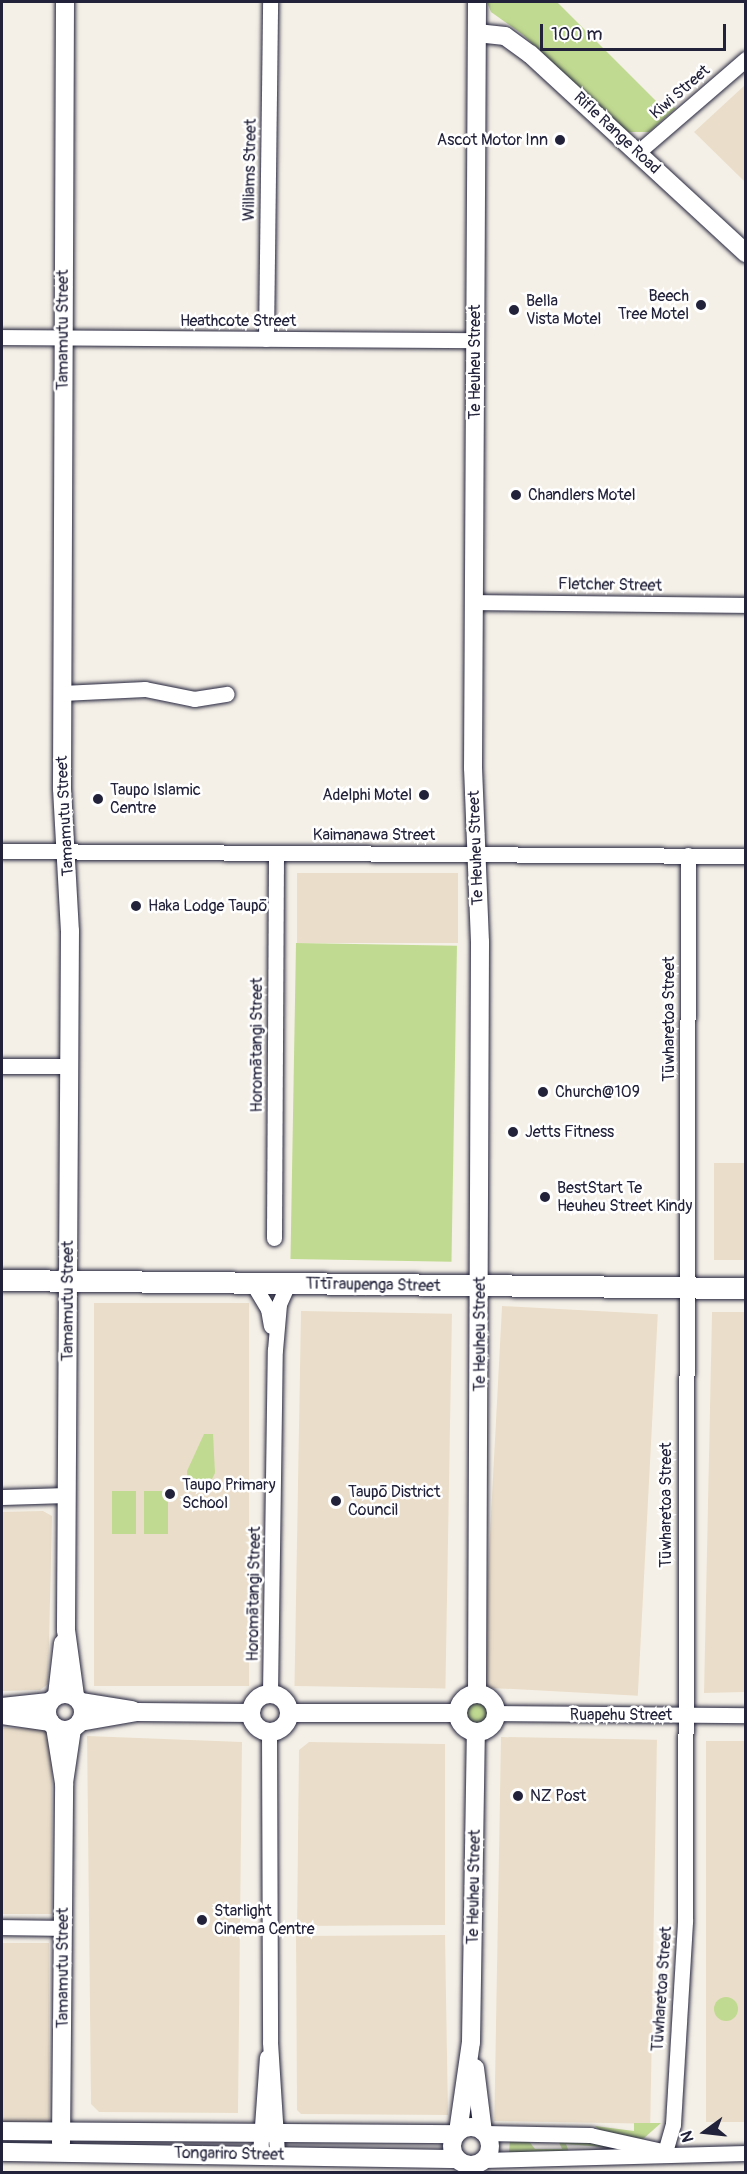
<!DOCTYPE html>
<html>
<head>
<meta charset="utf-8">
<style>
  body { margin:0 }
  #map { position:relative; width:747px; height:2174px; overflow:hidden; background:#f5f0e7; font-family:Pangolin,sans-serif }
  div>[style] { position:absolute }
  .built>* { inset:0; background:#eadeca; transform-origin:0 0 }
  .green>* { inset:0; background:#c1da91; transform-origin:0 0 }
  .round { border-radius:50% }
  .roads { filter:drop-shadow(0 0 2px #22223b) drop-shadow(0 0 2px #22223b) }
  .minor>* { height:15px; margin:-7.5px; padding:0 7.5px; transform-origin:7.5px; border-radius:7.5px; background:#fff }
  .tertiary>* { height:18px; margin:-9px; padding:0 9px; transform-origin:9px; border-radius:9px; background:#fff }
  .tertiary>.ring { margin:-9px; padding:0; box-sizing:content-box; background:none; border:18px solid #fff; border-radius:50% }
  .secondary>* { height:21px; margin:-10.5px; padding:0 10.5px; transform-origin:10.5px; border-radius:10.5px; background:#fff }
  .dots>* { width:16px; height:16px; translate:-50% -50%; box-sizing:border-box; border:3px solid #fff; border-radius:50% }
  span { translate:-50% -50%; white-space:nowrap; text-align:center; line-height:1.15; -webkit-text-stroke:5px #fff; paint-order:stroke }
  .street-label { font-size:16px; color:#22223b }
  .poi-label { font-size:16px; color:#22223b }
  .right { translate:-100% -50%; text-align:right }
  .left { translate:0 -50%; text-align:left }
  .frame { position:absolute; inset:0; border:3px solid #22223b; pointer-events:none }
  .north { position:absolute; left:675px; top:2102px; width:60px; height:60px; -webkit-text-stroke:4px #fff; paint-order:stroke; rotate:255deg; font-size:16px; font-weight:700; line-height:24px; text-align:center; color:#22223b }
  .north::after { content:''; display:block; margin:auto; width:21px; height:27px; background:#22223b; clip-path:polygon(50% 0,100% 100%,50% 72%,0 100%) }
  .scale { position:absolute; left:540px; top:24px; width:186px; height:27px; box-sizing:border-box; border:3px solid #22223b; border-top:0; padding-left:8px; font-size:18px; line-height:21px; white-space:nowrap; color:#22223b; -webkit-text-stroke:4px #fff; paint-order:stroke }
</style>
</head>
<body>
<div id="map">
  <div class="built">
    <i style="clip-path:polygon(745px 85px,745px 182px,694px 132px)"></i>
    <i style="left:297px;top:873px;width:161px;height:70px"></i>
    <i style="left:714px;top:1163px;width:31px;height:97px"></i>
    <i style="left:249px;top:1303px;width:383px;height:155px;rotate:90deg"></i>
    <i style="left:502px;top:1306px;width:156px;height:382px;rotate:3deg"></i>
    <i style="left:301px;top:1311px;width:151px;height:375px;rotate:1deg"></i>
    <i style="clip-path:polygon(712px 1312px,745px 1312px,745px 1692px,704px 1693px)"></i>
    <i style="clip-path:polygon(43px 1511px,52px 1516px,48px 1684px,40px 1690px,2px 1691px,2px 1512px)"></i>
    <i style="left:2px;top:1728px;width:50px;height:186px"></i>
    <i style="clip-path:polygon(87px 1736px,242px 1742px,238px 2113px,99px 2112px,91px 2104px)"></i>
    <i style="left:501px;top:1737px;width:156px;height:384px;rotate:1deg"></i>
    <i style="left:706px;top:1741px;width:39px;height:381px"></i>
    <i style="clip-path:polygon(309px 1742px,445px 1744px,445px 1925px,297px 1926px,299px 1750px)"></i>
    <i style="clip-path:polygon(445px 1935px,448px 2115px,301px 2114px,297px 2110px,296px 1936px)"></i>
    <i style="left:2px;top:1943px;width:47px;height:179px"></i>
  </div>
  <div class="green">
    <i style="clip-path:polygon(487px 2px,557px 2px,657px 102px,676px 108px,649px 132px,627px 132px,522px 34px,491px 12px)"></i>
    <i style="left:296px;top:943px;width:161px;height:316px;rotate:1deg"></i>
    <i style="clip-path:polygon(204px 1434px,213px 1434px,215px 1473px,207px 1489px,188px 1492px,187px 1471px)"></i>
    <i style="left:112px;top:1491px;width:24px;height:43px"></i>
    <i style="left:144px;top:1491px;width:24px;height:43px"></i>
    <i class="round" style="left:464px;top:1701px;width:24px;height:24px"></i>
    <i class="round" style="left:714px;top:1997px;width:24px;height:24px"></i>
    <i style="clip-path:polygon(634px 2123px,661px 2123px,643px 2139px,599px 2130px,595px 2126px,634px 2131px)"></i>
    <i style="clip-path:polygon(510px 2139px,528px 2140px,535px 2149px,562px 2149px,558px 2140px,590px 2139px,639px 2150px,566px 2144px,569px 2152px,509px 2153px)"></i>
  </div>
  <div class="roads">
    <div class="minor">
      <i style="left:637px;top:153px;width:144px;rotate:-40.8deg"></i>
      <i style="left:2px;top:337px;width:473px;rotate:0.4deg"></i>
      <i style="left:266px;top:339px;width:337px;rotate:-89.3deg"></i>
      <i style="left:474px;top:602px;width:272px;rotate:0.6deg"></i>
      <i style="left:62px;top:693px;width:83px;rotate:-2.8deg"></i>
      <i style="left:145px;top:689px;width:50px;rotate:11.5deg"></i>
      <i style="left:194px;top:699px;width:33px;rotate:-9deg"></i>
      <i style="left:2px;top:851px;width:744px;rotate:0.39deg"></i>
      <i style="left:2px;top:1066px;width:67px"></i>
      <i style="left:274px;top:1238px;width:385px;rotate:-89.7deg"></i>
      <i style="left:253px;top:1284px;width:29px;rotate:59deg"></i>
      <i style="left:268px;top:1309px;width:17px;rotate:80deg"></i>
      <i style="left:2px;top:1497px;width:65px;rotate:-1.8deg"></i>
      <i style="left:270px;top:1694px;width:344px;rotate:-89.2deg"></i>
      <i style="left:275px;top:1350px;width:46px;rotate:-85deg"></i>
      <i style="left:279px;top:1304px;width:22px;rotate:-66deg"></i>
      <i style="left:496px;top:1713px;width:250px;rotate:0.5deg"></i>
      <i style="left:269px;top:1731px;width:311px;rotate:89.8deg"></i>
      <i style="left:270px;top:2042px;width:112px;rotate:86.4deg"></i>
      <i style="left:2px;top:1927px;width:61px;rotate:0.9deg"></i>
      <i style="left:484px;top:2133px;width:106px;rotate:1.1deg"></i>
      <i style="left:590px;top:2135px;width:74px;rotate:12.5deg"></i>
      <i style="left:665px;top:2152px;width:29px;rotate:-74deg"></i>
      <i style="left:673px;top:2124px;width:203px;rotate:-86.6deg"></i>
      <i style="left:685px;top:1921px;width:1066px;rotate:-89.84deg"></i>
      <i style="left:260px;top:2154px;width:97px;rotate:-85.9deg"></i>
      <i style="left:483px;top:2160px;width:263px;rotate:-1.5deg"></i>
    </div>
    <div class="tertiary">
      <i style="left:65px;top:2px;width:787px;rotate:90.22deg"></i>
      <i style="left:62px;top:789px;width:142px;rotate:86.8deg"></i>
      <i style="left:70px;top:931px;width:699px;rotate:90.33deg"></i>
      <i style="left:66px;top:1630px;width:67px;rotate:82.2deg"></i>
      <i style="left:477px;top:33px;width:28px;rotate:6deg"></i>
      <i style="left:505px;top:36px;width:31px;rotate:36deg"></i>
      <i style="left:530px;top:54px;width:294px;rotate:42.7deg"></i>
      <i class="ring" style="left:47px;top:1694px;width:18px;height:18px"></i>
      <i style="left:477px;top:1694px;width:752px;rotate:-89.77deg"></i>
      <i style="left:480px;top:942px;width:174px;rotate:-92.3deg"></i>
      <i style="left:473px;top:768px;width:766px;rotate:-89.7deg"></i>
      <i class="ring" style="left:458px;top:1694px;width:20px;height:20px"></i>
      <i class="ring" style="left:251px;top:1694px;width:20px;height:20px"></i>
      <i style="left:57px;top:1695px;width:52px;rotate:-83.4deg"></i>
      <i style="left:81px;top:1702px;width:52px;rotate:8.9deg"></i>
      <i style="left:2px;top:1707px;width:47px;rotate:-6.1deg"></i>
      <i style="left:289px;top:1713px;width:169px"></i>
      <i style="left:2px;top:1715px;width:49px;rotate:8.3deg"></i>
      <i style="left:80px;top:1722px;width:58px;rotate:-10deg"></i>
      <i style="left:137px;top:1712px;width:114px;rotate:0.5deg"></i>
      <i style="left:55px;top:1727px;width:57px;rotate:80.9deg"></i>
      <i style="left:475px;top:2068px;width:64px;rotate:82.9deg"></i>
      <i class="ring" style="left:452px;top:2127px;width:20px;height:20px"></i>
      <i style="left:2px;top:2131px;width:454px;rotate:0.4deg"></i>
      <i style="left:458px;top:2132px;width:91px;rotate:-81.8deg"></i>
      <i style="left:471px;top:2042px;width:310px;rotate:-89.1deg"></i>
      <i style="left:61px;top:2143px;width:360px;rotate:-89.5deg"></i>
      <i style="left:64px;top:1783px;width:55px;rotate:-81.6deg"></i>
      <i style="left:2px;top:2152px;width:455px;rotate:0.9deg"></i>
    </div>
    <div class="secondary">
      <i style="left:2px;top:1280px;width:744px;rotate:0.62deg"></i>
    </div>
  </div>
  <div class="dots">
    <i style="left:560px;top:140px;background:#22223b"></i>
    <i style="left:701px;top:305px;background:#22223b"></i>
    <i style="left:514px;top:310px;background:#22223b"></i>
    <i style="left:516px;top:495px;background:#22223b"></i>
    <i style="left:424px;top:795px;background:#22223b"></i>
    <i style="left:98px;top:799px;background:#22223b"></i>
    <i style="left:136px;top:906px;background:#22223b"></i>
    <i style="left:543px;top:1092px;background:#22223b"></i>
    <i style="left:513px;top:1132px;background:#22223b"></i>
    <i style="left:545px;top:1197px;background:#22223b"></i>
    <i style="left:170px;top:1494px;background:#22223b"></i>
    <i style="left:336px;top:1501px;background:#22223b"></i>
    <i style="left:518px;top:1796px;background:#22223b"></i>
    <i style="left:202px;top:1920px;background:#22223b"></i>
  </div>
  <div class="street-label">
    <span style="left:680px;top:92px;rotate:-41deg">Kiwi Street</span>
    <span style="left:617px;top:133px;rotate:43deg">Rifle Range Road</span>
    <span style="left:250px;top:170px;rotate:-89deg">Williams Street</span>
    <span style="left:238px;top:321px">Heathcote Street</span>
    <span style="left:63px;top:330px;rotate:-90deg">Tamamutu Street</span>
    <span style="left:475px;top:362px;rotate:-90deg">Te Heuheu Street</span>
    <span style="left:610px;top:585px;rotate:1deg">Fletcher Street</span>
    <span style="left:65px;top:816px;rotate:-93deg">Tamamutu Street</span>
    <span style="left:374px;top:835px">Kaimanawa Street</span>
    <span style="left:476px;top:848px;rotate:-92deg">Te Heuheu Street</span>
    <span style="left:669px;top:1019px;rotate:-90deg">Tūwharetoa Street</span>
    <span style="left:257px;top:1045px;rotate:-90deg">Horomātangi Street</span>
    <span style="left:373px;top:1285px;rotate:1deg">Tītīraupenga Street</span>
    <span style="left:68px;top:1301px;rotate:-90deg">Tamamutu Street</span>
    <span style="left:480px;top:1334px;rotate:-90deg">Te Heuheu Street</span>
    <span style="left:666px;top:1505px;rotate:-90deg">Tūwharetoa Street</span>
    <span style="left:254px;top:1594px;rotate:-89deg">Horomātangi Street</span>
    <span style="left:621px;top:1715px">Ruapehu Street</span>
    <span style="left:474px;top:1887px;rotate:-89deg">Te Heuheu Street</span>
    <span style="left:63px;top:1968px;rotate:-90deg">Tamamutu Street</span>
    <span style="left:662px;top:1989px;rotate:-86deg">Tūwharetoa Street</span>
    <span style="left:229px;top:2154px;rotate:1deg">Tongariro Street</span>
  </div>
  <div class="poi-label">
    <span class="right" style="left:548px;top:140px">Ascot Motor Inn</span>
    <span class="right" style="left:689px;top:305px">Beech<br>Tree Motel</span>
    <span class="left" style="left:526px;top:310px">Bella<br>Vista Motel</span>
    <span class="left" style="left:528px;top:495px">Chandlers Motel</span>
    <span class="left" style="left:110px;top:799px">Taupo Islamic<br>Centre</span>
    <span class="right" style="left:412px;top:795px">Adelphi Motel</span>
    <span class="left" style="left:148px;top:906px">Haka Lodge Taupō</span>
    <span class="left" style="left:555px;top:1092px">Church@109</span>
    <span class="left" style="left:525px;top:1132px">Jetts Fitness</span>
    <span class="left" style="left:557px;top:1197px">BestStart Te<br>Heuheu Street Kindy</span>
    <span class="left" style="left:182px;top:1494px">Taupo Primary<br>School</span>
    <span class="left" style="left:348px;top:1501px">Taupō District<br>Council</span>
    <span class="left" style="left:530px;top:1796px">NZ Post</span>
    <span class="left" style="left:214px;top:1920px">Starlight<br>Cinema Centre</span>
  </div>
  <div class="frame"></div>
  <div class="north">N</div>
  <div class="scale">100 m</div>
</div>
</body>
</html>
